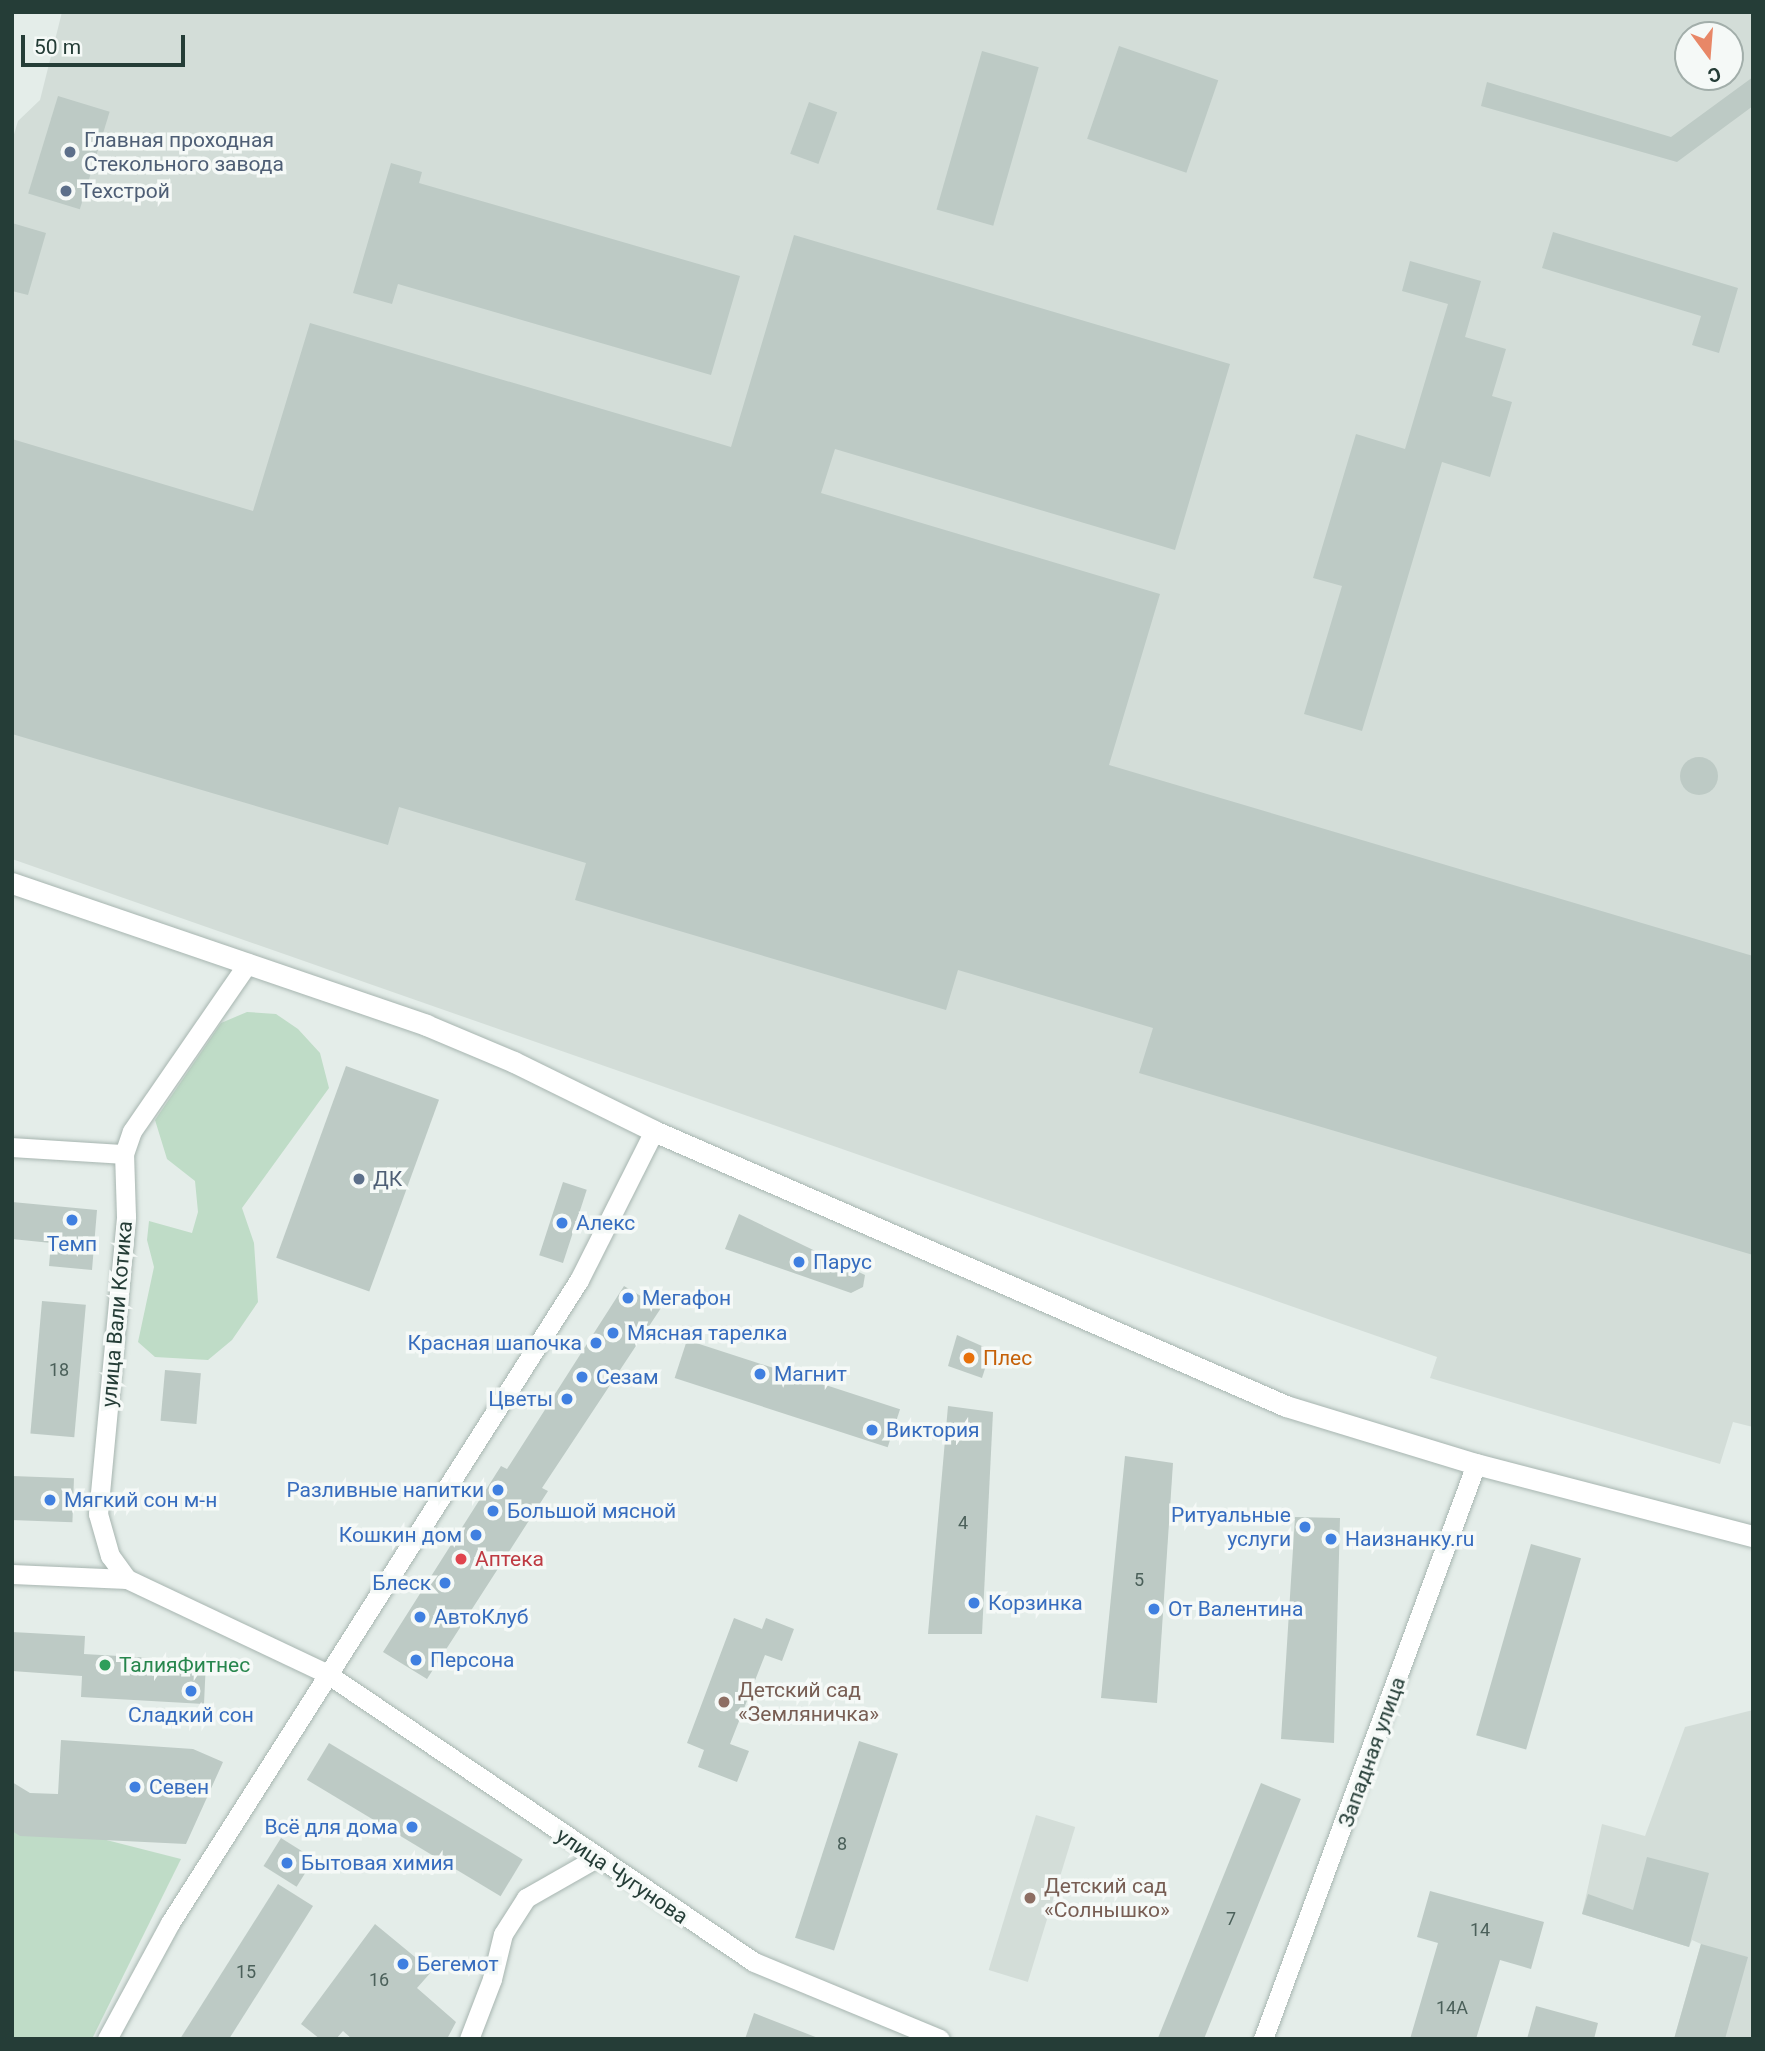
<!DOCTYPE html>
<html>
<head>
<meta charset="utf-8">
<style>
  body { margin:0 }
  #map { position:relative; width:1765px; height:2051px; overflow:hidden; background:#e4ede9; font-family:Roboto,sans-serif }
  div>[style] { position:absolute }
  .built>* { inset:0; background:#d3ddd8; transform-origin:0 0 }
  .green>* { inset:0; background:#bfdcc7 }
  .building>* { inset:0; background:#bdcac5; transform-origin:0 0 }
  .round { border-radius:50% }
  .roads { filter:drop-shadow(0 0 2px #a7b5b0) drop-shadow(0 0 2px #a7b5b0) }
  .street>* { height:19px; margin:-9.5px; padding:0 9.5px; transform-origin:9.5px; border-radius:9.5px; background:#fff }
  .secondary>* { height:21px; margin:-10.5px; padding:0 10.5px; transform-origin:10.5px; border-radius:10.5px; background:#fff }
  .dots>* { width:19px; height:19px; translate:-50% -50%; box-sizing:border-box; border:4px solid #f5f9f7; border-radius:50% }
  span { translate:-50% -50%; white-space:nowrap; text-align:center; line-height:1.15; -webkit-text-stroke:7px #f5f9f7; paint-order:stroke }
  .number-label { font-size:18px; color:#4b605a }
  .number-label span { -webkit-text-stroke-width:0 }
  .service-label { font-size:21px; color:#4e5e75 }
  .left { translate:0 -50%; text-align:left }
  .shop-label { font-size:21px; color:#366cbe }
  .right { translate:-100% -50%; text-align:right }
  .street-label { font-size:21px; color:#253d37 }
  .food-label { font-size:21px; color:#c56008 }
  .health-label { font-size:21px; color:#be3a42 }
  .leisure-label { font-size:21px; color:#27864d }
  .education-label { font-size:21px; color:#785e54 }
  .frame { position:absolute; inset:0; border:14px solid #253d37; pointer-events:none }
  .north { position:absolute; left:1674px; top:21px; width:70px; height:70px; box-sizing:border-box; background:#f5f9f7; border:2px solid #a2aeaa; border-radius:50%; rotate:164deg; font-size:19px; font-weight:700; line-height:28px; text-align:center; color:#253d37 }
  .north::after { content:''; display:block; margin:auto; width:24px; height:32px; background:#e88767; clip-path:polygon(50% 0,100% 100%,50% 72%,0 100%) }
  .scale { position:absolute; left:21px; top:35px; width:164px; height:32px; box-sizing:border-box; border:4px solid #253d37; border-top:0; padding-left:9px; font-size:21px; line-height:24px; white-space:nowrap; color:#253d37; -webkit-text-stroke:5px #f5f9f7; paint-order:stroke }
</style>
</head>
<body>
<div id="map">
  <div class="built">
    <i style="clip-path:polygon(evenodd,62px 12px,1753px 12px,1753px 1427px,1733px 1422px,1720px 1464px,1430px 1378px,1437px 1357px,12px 859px,12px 141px,18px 121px,40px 100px,62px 12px,1688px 35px,1730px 35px,1730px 77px,1688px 77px,1688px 35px)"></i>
    <i style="clip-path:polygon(1753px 1710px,1753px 2039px,1674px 2039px,1701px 1944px,1692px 1940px,1689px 1947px,1582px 1914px,1602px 1824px,1645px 1836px,1685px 1727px)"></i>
    <i style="left:1036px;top:1815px;width:41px;height:162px;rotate:17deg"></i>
  </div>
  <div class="green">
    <i style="clip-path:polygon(247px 1012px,276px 1014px,298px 1029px,320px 1053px,329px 1088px,242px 1208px,254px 1243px,258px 1302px,232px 1340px,208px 1360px,155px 1357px,138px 1342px,154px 1267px,147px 1240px,149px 1221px,192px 1233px,198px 1212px,195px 1181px,167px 1159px,155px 1120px,221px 1023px)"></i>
    <i style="clip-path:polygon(12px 1816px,181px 1859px,92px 2039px,12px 2039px)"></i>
  </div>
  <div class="building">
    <i style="left:1119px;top:46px;width:105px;height:98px;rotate:19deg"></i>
    <i style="left:982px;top:51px;width:59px;height:165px;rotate:16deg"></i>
    <i style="clip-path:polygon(1753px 77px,1753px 106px,1677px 162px,1481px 106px,1487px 82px,1671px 137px)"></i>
    <i style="left:58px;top:96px;width:54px;height:102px;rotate:17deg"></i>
    <i style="left:809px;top:102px;width:30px;height:55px;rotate:20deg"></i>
    <i style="clip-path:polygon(391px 163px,422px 172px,419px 183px,740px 276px,711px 375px,398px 284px,392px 304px,353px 293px)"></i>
    <i style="clip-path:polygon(12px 223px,46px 233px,28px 295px,12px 291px)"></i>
    <i style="clip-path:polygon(1553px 232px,1738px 288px,1719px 353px,1692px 345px,1701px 316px,1542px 268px)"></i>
    <i style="clip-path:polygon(794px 235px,1230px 364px,1175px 550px,835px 449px,821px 493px,1160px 594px,1109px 765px,1753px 956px,1753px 1255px,1139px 1073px,1153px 1028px,958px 970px,946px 1010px,575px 900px,586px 863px,399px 807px,388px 845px,12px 734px,12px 439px,253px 511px,310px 323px,731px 447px)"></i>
    <i style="clip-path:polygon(1410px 261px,1481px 281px,1465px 337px,1506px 349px,1492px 396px,1512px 402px,1490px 477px,1442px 462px,1362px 731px,1304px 714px,1342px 586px,1313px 578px,1356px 434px,1405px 449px,1448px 304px,1402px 291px)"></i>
    <i class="round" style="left:1680px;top:757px;width:38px;height:38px"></i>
    <i style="left:346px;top:1066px;width:99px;height:204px;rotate:20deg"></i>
    <i style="left:563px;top:1182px;width:25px;height:77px;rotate:18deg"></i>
    <i style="clip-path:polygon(12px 1202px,97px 1210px,92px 1270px,49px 1266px,51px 1243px,12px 1239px)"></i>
    <i style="clip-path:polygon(739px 1214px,865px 1275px,863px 1287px,851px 1293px,725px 1249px)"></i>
    <i style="clip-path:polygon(624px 1286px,661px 1308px,542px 1488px,548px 1491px,427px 1679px,383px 1652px,501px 1466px,507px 1469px)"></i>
    <i style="left:42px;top:1301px;width:44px;height:133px;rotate:5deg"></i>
    <i style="clip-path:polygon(957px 1335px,991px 1350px,982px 1378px,948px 1366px)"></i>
    <i style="left:687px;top:1340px;width:224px;height:40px;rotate:18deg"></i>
    <i style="left:165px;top:1370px;width:36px;height:51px;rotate:5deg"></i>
    <i style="clip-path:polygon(948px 1406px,993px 1412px,982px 1634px,928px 1634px)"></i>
    <i style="clip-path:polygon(1125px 1456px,1173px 1463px,1157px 1703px,1101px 1698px)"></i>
    <i style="left:12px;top:1476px;width:62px;height:44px;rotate:2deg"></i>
    <i style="clip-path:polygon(1295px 1517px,1340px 1518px,1334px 1743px,1281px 1739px)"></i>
    <i style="left:1531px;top:1544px;width:52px;height:199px;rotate:16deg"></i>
    <i style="clip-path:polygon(734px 1618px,762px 1629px,766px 1618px,794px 1629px,782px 1661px,765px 1655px,730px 1744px,749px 1751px,737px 1782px,698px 1767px,704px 1750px,687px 1743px)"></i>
    <i style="clip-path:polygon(12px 1632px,85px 1636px,84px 1654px,206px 1661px,204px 1704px,81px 1697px,82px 1676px,12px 1671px)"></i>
    <i style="clip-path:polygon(61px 1740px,193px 1749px,223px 1762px,186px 1844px,20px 1836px,12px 1831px,12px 1782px,30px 1793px,58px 1794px)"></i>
    <i style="left:859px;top:1741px;width:41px;height:207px;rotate:18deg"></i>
    <i style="left:329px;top:1743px;width:226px;height:43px;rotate:31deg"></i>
    <i style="left:1261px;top:1783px;width:43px;height:274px;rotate:22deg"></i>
    <i style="left:281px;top:1838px;width:39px;height:33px;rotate:32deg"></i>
    <i style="clip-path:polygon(1647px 1857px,1709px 1873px,1689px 1947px,1582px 1914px,1588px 1894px,1633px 1910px)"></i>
    <i style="clip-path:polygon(278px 1884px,313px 1906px,229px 2039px,180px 2039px)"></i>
    <i style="clip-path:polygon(1430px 1891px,1544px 1922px,1531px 1969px,1500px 1960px,1476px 2039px,1410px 2039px,1438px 1943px,1417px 1937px)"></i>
    <i style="clip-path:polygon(375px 1924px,432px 1971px,417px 1988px,456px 2022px,447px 2039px,352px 2039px,343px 2031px,336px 2039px,320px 2039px,301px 2024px)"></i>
    <i style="clip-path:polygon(1701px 1944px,1748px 1957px,1725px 2039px,1674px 2039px)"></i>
    <i style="clip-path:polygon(1536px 2006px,1598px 2023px,1594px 2039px,1527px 2039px)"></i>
    <i style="clip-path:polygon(754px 2013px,818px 2038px,818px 2039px,745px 2039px)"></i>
  </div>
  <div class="roads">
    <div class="street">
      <i style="left:12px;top:1147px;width:112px;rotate:3.6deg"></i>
      <i style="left:12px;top:1574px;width:115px;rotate:2.5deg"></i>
      <i style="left:127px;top:1579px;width:29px;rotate:-126deg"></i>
      <i style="left:110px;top:1556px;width:44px;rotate:-105.9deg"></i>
      <i style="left:98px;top:1514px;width:299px;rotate:-84.6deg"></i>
      <i style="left:126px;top:1216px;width:62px;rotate:-91.8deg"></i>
      <i style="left:124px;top:1154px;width:24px;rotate:-71deg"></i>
      <i style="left:132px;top:1131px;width:204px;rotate:-55.4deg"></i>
      <i style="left:127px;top:1579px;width:220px;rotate:25.3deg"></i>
      <i style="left:326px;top:1673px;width:516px;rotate:34.03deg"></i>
      <i style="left:754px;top:1962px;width:201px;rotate:22.5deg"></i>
      <i style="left:107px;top:2039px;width:132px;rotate:-61.5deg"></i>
      <i style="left:170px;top:1923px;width:762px;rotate:-57.54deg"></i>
      <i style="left:579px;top:1280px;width:167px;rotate:-63.3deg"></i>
      <i style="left:469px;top:2039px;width:64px;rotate:-69deg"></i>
      <i style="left:492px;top:1979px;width:46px;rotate:-76.3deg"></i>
      <i style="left:503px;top:1934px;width:43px;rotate:-57.4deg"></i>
      <i style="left:526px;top:1898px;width:81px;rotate:-29.7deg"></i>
      <i style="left:1263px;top:2039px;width:613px;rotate:-69.67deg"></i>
    </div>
    <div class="secondary">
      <i style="left:12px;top:883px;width:438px;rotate:18.9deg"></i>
      <i style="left:426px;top:1025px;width:95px;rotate:22.8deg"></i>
      <i style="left:514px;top:1062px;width:156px;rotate:26.2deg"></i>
      <i style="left:654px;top:1131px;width:689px;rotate:23.52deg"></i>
      <i style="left:1286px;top:1406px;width:199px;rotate:17deg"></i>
      <i style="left:1476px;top:1464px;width:286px;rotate:14.6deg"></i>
    </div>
  </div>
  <div class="dots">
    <i style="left:70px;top:152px;background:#5c6f8a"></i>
    <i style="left:66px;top:191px;background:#5c6f8a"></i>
    <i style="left:359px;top:1179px;background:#5c6f8a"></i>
    <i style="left:72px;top:1220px;background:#3f7fe0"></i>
    <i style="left:562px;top:1223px;background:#3f7fe0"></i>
    <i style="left:799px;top:1262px;background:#3f7fe0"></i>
    <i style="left:628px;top:1298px;background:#3f7fe0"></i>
    <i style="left:613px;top:1333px;background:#3f7fe0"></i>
    <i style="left:596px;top:1343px;background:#3f7fe0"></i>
    <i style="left:969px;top:1358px;background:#e8710a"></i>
    <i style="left:760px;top:1374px;background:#3f7fe0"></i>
    <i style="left:582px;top:1377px;background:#3f7fe0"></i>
    <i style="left:567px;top:1399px;background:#3f7fe0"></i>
    <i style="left:872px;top:1430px;background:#3f7fe0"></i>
    <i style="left:498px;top:1490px;background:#3f7fe0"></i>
    <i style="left:50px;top:1500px;background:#3f7fe0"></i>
    <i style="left:493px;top:1511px;background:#3f7fe0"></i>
    <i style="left:1305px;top:1527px;background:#3f7fe0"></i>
    <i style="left:476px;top:1535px;background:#3f7fe0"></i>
    <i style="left:1331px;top:1539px;background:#3f7fe0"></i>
    <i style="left:461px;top:1559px;background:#e0444e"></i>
    <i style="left:445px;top:1583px;background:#3f7fe0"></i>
    <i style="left:974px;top:1603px;background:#3f7fe0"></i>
    <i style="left:1154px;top:1609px;background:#3f7fe0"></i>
    <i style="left:420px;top:1617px;background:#3f7fe0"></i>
    <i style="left:416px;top:1660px;background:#3f7fe0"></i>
    <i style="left:105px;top:1665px;background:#2e9e5b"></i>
    <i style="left:191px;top:1691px;background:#3f7fe0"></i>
    <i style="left:724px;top:1702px;background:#8d6e63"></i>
    <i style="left:135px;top:1787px;background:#3f7fe0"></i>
    <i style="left:412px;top:1827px;background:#3f7fe0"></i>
    <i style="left:287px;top:1863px;background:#3f7fe0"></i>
    <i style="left:1030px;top:1898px;background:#8d6e63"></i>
    <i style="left:403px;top:1964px;background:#3f7fe0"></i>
  </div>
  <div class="number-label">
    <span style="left:59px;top:1370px">18</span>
    <span style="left:963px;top:1523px">4</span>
    <span style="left:1139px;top:1580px">5</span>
    <span style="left:842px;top:1844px">8</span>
    <span style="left:1231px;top:1919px">7</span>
    <span style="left:1480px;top:1930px">14</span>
    <span style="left:246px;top:1972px">15</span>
    <span style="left:379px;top:1980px">16</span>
    <span style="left:1452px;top:2008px">14А</span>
  </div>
  <div class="service-label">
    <span class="left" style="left:84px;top:152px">Главная проходная<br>Стекольного завода</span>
    <span class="left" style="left:80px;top:191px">Техстрой</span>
    <span class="left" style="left:373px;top:1179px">ДК</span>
  </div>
  <div class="shop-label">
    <span class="left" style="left:576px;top:1223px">Алекс</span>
    <span style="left:72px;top:1244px">Темп</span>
    <span class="left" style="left:813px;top:1262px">Парус</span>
    <span class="left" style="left:642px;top:1298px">Мегафон</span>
    <span class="left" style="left:627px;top:1333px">Мясная тарелка</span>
    <span class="right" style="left:582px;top:1343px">Красная шапочка</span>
    <span class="left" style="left:774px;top:1374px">Магнит</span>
    <span class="left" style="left:596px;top:1377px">Сезам</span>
    <span class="right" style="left:553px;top:1399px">Цветы</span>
    <span class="left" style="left:886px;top:1430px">Виктория</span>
    <span class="right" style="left:484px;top:1490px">Разливные напитки</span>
    <span class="left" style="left:64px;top:1500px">Мягкий сон м-н</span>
    <span class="left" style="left:507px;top:1511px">Большой мясной</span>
    <span class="right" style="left:1291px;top:1527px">Ритуальные<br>услуги</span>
    <span class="right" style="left:462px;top:1535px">Кошкин дом</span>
    <span class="left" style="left:1345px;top:1539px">Наизнанку.ru</span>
    <span class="right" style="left:431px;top:1583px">Блеск</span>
    <span class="left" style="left:988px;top:1603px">Корзинка</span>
    <span class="left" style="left:1168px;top:1609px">От Валентина</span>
    <span class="left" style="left:434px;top:1617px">АвтоКлуб</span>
    <span class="left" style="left:430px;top:1660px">Персона</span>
    <span style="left:191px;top:1715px">Сладкий сон</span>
    <span class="left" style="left:149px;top:1787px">Севен</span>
    <span class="right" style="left:398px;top:1827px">Всё для дома</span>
    <span class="left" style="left:301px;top:1863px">Бытовая химия</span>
    <span class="left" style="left:417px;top:1964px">Бегемот</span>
  </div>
  <div class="street-label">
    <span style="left:117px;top:1314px;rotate:-85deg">улица Вали Котика</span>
    <span style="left:1372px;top:1752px;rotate:-70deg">Западная улица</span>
    <span style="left:622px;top:1876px;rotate:34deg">улица Чугунова</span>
  </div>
  <div class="food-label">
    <span class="left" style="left:983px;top:1358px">Плес</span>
  </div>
  <div class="health-label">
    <span class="left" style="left:475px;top:1559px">Аптека</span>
  </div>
  <div class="leisure-label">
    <span class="left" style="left:119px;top:1665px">ТалияФитнес</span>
  </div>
  <div class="education-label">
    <span class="left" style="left:738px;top:1702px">Детский сад<br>«Земляничка»</span>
    <span class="left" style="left:1044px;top:1898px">Детский сад<br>«Солнышко»</span>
  </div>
  <div class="frame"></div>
  <div class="north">С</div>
  <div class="scale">50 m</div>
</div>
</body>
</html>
